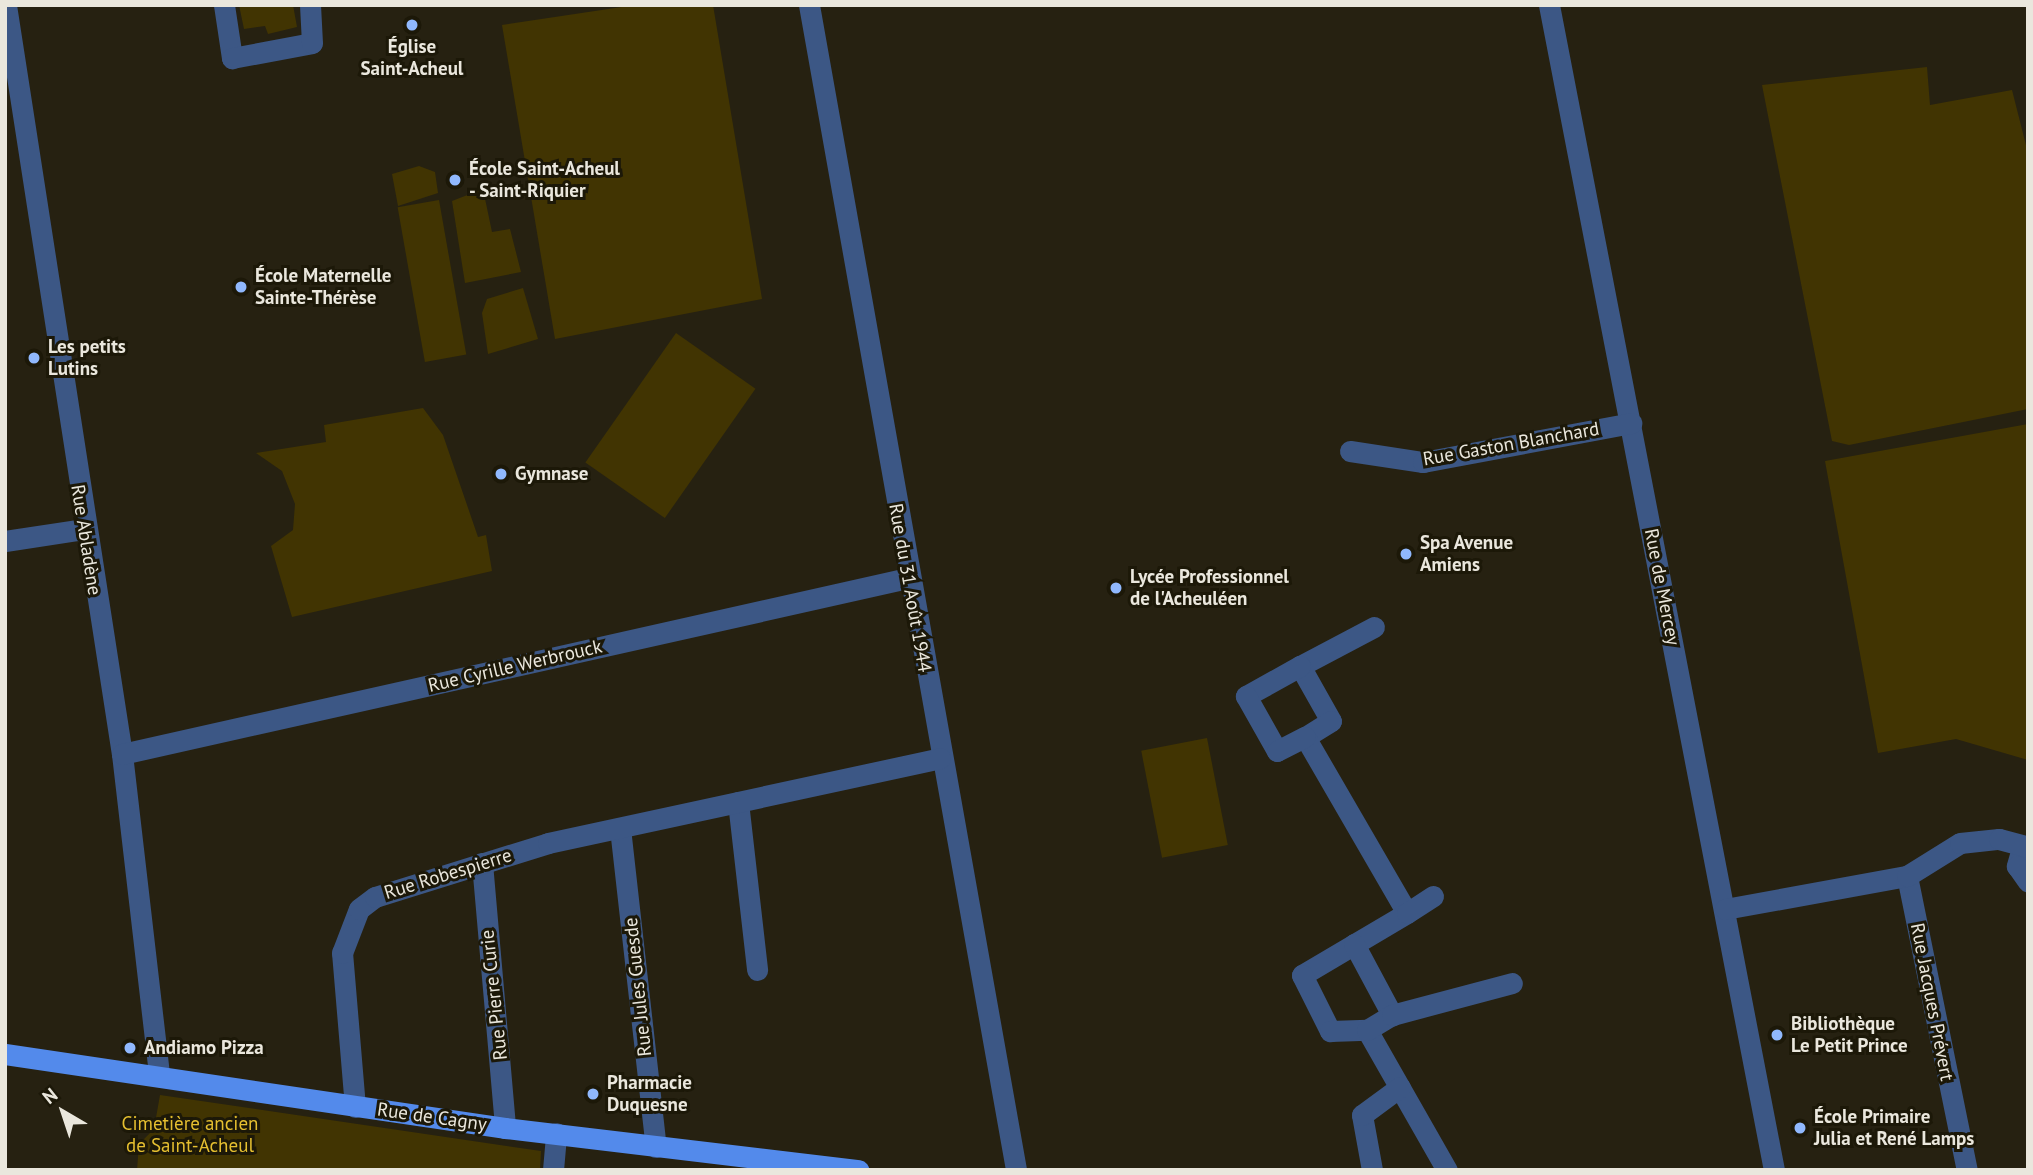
<!DOCTYPE html>
<html>
<head>
<meta charset="utf-8">
<style>
  body { margin:0 }
  #map { position:relative; width:2033px; height:1175px; overflow:hidden; background:#262111; font-family:"PT Sans",sans-serif }
  div>[style] { position:absolute }
  .green>* { inset:0; background:#413402; transform-origin:0 0 }
  .minor>* { height:21px; margin:-10.5px; padding:0 10.5px; transform-origin:10.5px; border-radius:10.5px; background:#3c5785 }
  .major>* { height:21px; margin:-10.5px; padding:0 10.5px; transform-origin:10.5px; border-radius:10.5px; background:#538aeb }
  .dots>* { width:19px; height:19px; translate:-50% -50%; box-sizing:border-box; border:4px solid #1c1808; border-radius:50% }
  span { translate:-50% -50%; white-space:nowrap; text-align:center; line-height:1.15; -webkit-text-stroke:6px #1c1808; paint-order:stroke }
  .poi-label { font-size:19px; color:#eae7dd; font-weight:700 }
  .left { translate:0 -50%; text-align:left }
  .street-label { font-size:19px; color:#eae7dd }
  .park-label { font-size:19px; color:#e5bf30 }
  .frame { position:absolute; inset:0; border:7px solid #eae7dd; pointer-events:none }
  .north { position:absolute; left:28px; top:1077px; width:70px; height:70px; -webkit-text-stroke:5px #1c1808; paint-order:stroke; rotate:321deg; font-size:19px; font-weight:700; line-height:28px; text-align:center; color:#eae7dd }
  .north::after { content:''; display:block; margin:auto; width:24px; height:32px; background:#eae7dd; clip-path:polygon(50% 0,100% 100%,50% 72%,0 100%) }
</style>
</head>
<body>
<div id="map">
  <div class="green">
    <i style="clip-path:polygon(239px 5px,293px 5px,297px 27px,268px 34px,265px 26px,244px 29px)"></i>
    <i style="clip-path:polygon(635px 5px,713px 5px,762px 299px,555px 339px,502px 25px)"></i>
    <i style="clip-path:polygon(1927px 67px,1930px 105px,2012px 90px,2028px 153px,2028px 409px,1849px 445px,1832px 441px,1762px 85px)"></i>
    <i style="clip-path:polygon(419px 166px,435px 172px,438px 193px,398px 206px,392px 174px)"></i>
    <i style="clip-path:polygon(483px 189px,492px 232px,510px 229px,521px 272px,465px 283px,452px 201px)"></i>
    <i style="left:439px;top:200px;width:157px;height:42px;rotate:80deg"></i>
    <i style="clip-path:polygon(523px 288px,538px 339px,488px 354px,482px 313px,487px 299px)"></i>
    <i style="left:676px;top:333px;width:97px;height:158px;rotate:35deg"></i>
    <i style="clip-path:polygon(423px 408px,443px 435px,478px 537px,486px 535px,492px 571px,292px 617px,271px 546px,293px 530px,295px 504px,282px 471px,256px 453px,326px 442px,324px 425px)"></i>
    <i style="clip-path:polygon(2028px 424px,2028px 760px,1956px 739px,1878px 753px,1825px 461px)"></i>
    <i style="left:1207px;top:738px;width:109px;height:67px;rotate:79deg"></i>
    <i style="clip-path:polygon(160px 1095px,541px 1151px,540px 1170px,137px 1170px,139px 1144px,154px 1129px)"></i>
  </div>
  <div class="minor">
    <i style="left:6px;top:5px;width:758px;rotate:81.2deg"></i>
    <i style="left:122px;top:754px;width:324px;rotate:83.4deg"></i>
    <i style="left:224px;top:5px;width:54px;rotate:81.4deg"></i>
    <i style="left:232px;top:58px;width:81px;rotate:-10.6deg"></i>
    <i style="left:312px;top:43px;width:38px;rotate:-93deg"></i>
    <i style="left:809px;top:5px;width:1183px;rotate:79.92deg"></i>
    <i style="left:1549px;top:5px;width:1187px;rotate:79.07deg"></i>
    <i style="left:1350px;top:451px;width:74px;rotate:8.6deg"></i>
    <i style="left:1423px;top:462px;width:212px;rotate:-10.6deg"></i>
    <i style="left:5px;top:541px;width:79px;rotate:-8.7deg"></i>
    <i style="left:1374px;top:627px;width:84px;rotate:152.2deg"></i>
    <i style="left:1300px;top:666px;width:63px;rotate:60.6deg"></i>
    <i style="left:1331px;top:721px;width:31px;rotate:148deg"></i>
    <i style="left:1305px;top:737px;width:203px;rotate:59.9deg"></i>
    <i style="left:1407px;top:913px;width:122px;rotate:149.4deg"></i>
    <i style="left:1302px;top:975px;width:63px;rotate:63.4deg"></i>
    <i style="left:1330px;top:1031px;width:37px;rotate:-2deg"></i>
    <i style="left:1367px;top:1030px;width:161px;rotate:60.3deg"></i>
    <i style="left:1300px;top:666px;width:62px;rotate:150.9deg"></i>
    <i style="left:1246px;top:696px;width:63px;rotate:60.6deg"></i>
    <i style="left:1277px;top:751px;width:31px;rotate:-27deg"></i>
    <i style="left:122px;top:754px;width:805px;rotate:-12.62deg"></i>
    <i style="left:738px;top:802px;width:169px;rotate:83.5deg"></i>
    <i style="left:620px;top:828px;width:321px;rotate:83.6deg"></i>
    <i style="left:2022px;top:848px;width:19px;rotate:106deg"></i>
    <i style="left:2017px;top:866px;width:19px;rotate:55deg"></i>
    <i style="left:482px;top:863px;width:266px;rotate:85deg"></i>
    <i style="left:1907px;top:876px;width:300px;rotate:78.5deg"></i>
    <i style="left:1725px;top:909px;width:185px;rotate:-10.3deg"></i>
    <i style="left:1907px;top:876px;width:62px;rotate:-31.9deg"></i>
    <i style="left:1960px;top:843px;width:39px;rotate:-6deg"></i>
    <i style="left:1999px;top:839px;width:30px;rotate:15deg"></i>
    <i style="left:1407px;top:913px;width:31px;rotate:-33deg"></i>
    <i style="left:1354px;top:944px;width:81px;rotate:61.8deg"></i>
    <i style="left:1367px;top:1030px;width:29px;rotate:-31deg"></i>
    <i style="left:1392px;top:1015px;width:124px;rotate:-14.9deg"></i>
    <i style="left:355px;top:1107px;width:155px;rotate:-94.8deg"></i>
    <i style="left:342px;top:953px;width:47px;rotate:-68.9deg"></i>
    <i style="left:359px;top:909px;width:20px;rotate:-37deg"></i>
    <i style="left:375px;top:897px;width:181px;rotate:-17.3deg"></i>
    <i style="left:548px;top:843px;width:401px;rotate:-12.2deg"></i>
    <i style="left:553px;top:1170px;width:37px;rotate:-85deg"></i>
    <i style="left:1372px;top:1170px;width:56px;rotate:-100.3deg"></i>
    <i style="left:1362px;top:1115px;width:47px;rotate:-36.4deg"></i>
  </div>
  <div class="major">
    <i style="left:5px;top:1054px;width:505px;rotate:8.42deg"></i>
    <i style="left:505px;top:1128px;width:356px;rotate:6.8deg"></i>
  </div>
  <div class="dots">
    <i style="left:412px;top:25px;background:#90b8fd"></i>
    <i style="left:455px;top:180px;background:#90b8fd"></i>
    <i style="left:241px;top:287px;background:#90b8fd"></i>
    <i style="left:34px;top:358px;background:#90b8fd"></i>
    <i style="left:501px;top:474px;background:#90b8fd"></i>
    <i style="left:1406px;top:554px;background:#90b8fd"></i>
    <i style="left:1116px;top:588px;background:#90b8fd"></i>
    <i style="left:1777px;top:1035px;background:#90b8fd"></i>
    <i style="left:130px;top:1048px;background:#90b8fd"></i>
    <i style="left:593px;top:1094px;background:#90b8fd"></i>
    <i style="left:1800px;top:1128px;background:#90b8fd"></i>
  </div>
  <div class="poi-label">
    <span style="left:412px;top:58px">Église<br>Saint-Acheul</span>
    <span class="left" style="left:469px;top:180px">École Saint-Acheul<br>- Saint-Riquier</span>
    <span class="left" style="left:255px;top:287px">École Maternelle<br>Sainte-Thérèse</span>
    <span class="left" style="left:48px;top:358px">Les petits<br>Lutins</span>
    <span class="left" style="left:515px;top:474px">Gymnase</span>
    <span class="left" style="left:1420px;top:554px">Spa Avenue<br>Amiens</span>
    <span class="left" style="left:1130px;top:588px">Lycée Professionnel<br>de l'Acheuléen</span>
    <span class="left" style="left:1791px;top:1035px">Bibliothèque<br>Le Petit Prince</span>
    <span class="left" style="left:144px;top:1048px">Andiamo Pizza</span>
    <span class="left" style="left:607px;top:1094px">Pharmacie<br>Duquesne</span>
    <span class="left" style="left:1814px;top:1128px">École Primaire<br>Julia et René Lamps</span>
  </div>
  <div class="street-label">
    <span style="left:1511px;top:444px;rotate:-10deg">Rue Gaston Blanchard</span>
    <span style="left:86px;top:540px;rotate:81deg">Rue Abladène</span>
    <span style="left:1662px;top:587px;rotate:79deg">Rue de Mercey</span>
    <span style="left:910px;top:588px;rotate:80deg">Rue du 31 Août 1944</span>
    <span style="left:515px;top:666px;rotate:-13deg">Rue Cyrille Werbrouck</span>
    <span style="left:448px;top:874px;rotate:-17deg">Rue Robespierre</span>
    <span style="left:638px;top:987px;rotate:-96deg">Rue Jules Guesde</span>
    <span style="left:494px;top:995px;rotate:-96deg">Rue Pierre Curie</span>
    <span style="left:1932px;top:1002px;rotate:79deg">Rue Jacques Prévert</span>
    <span style="left:432px;top:1117px;rotate:8deg">Rue de Cagny</span>
  </div>
  <div class="park-label">
    <span style="left:190px;top:1135px">Cimetière ancien<br>de Saint-Acheul</span>
  </div>
  <div class="frame"></div>
  <div class="north">N</div>
</div>
</body>
</html>
